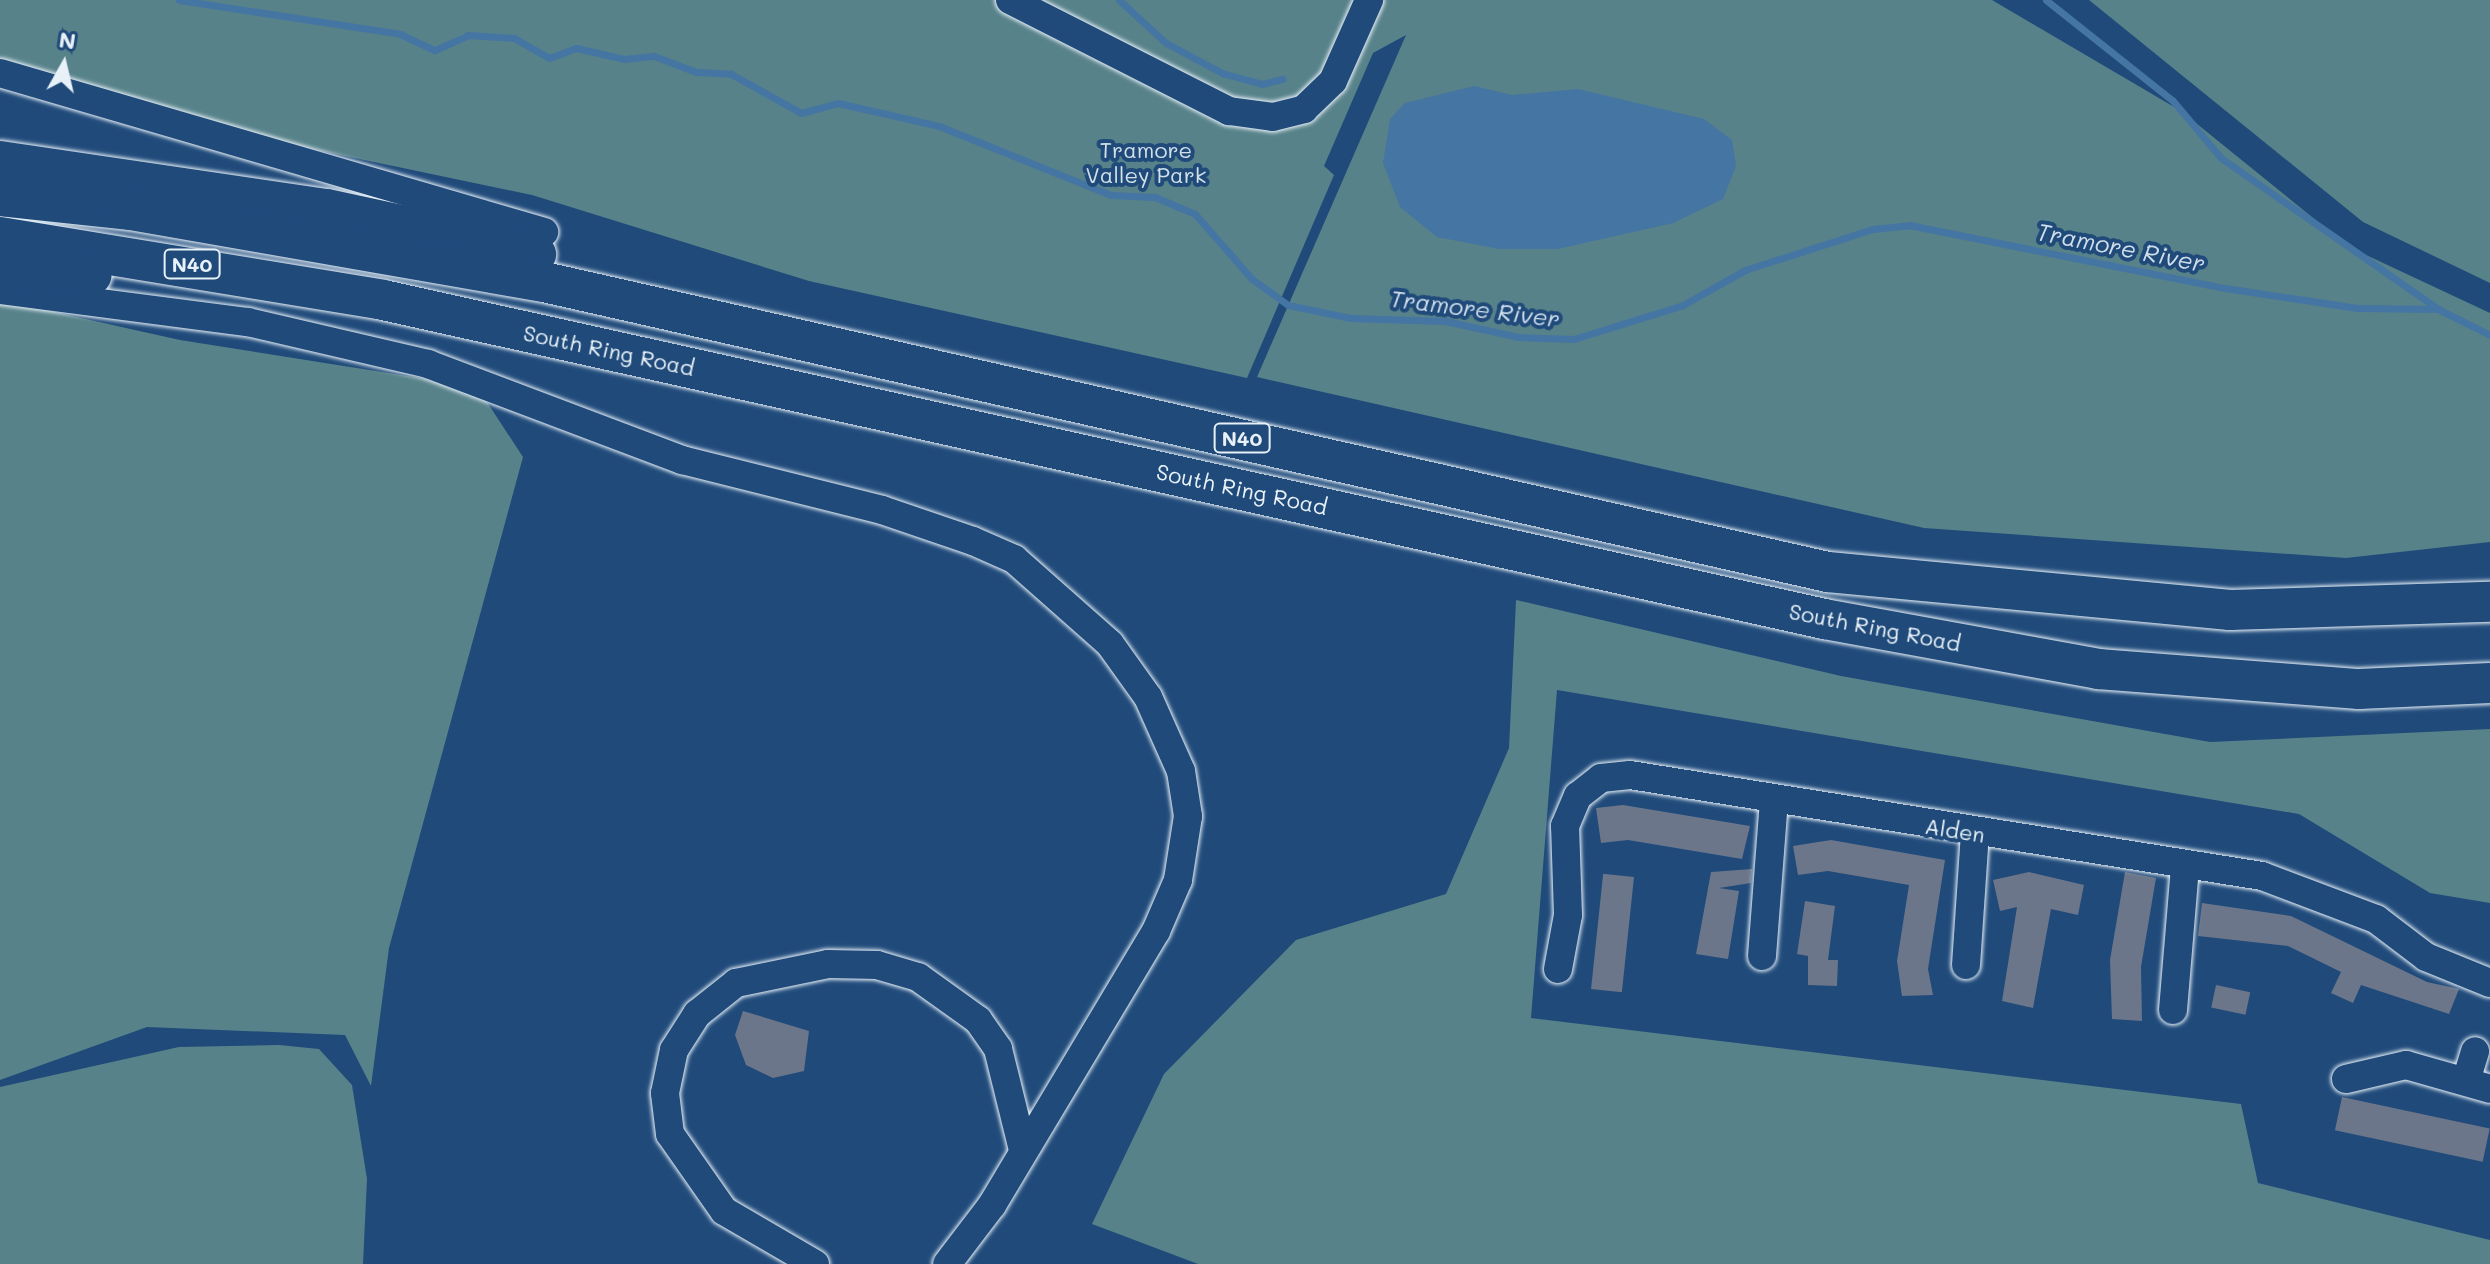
<!DOCTYPE html>
<html>
<head>
<meta charset="utf-8">
<style>
  body { margin:0 }
  #map { position:relative; width:2490px; height:1264px; overflow:hidden; background:#1f4a7a; font-family:Mali,sans-serif }
  div>[style] { position:absolute }
  .green>* { inset:0; background:#57828a }
  .water>* { inset:0; background:#4575a2 }
  .stream>* { height:7px; margin:-3.5px; padding:0 3.5px; transform-origin:3.5px; border-radius:3.5px; background:#4575a2 }
  .building>* { inset:0; background:#6b768a; transform-origin:0 0 }
  .roads { filter:drop-shadow(0 0 2px #e8f1f8) drop-shadow(0 0 2px #e8f1f8) }
  .minor>* { height:28px; margin:-14px; padding:0 14px; transform-origin:14px; border-radius:14px; background:#1f4a7a }
  .highway>* { height:40px; margin:-20px; padding:0 20px; transform-origin:20px; border-radius:20px; background:#1f4a7a }
  span { translate:-50% -50%; white-space:nowrap; text-align:center; line-height:1.15; -webkit-text-stroke:8px #1f4a7a; paint-order:stroke }
  .shield-label span { padding:2px 6px; background:#1f4a7a; border:2px solid; border-radius:6px; -webkit-text-stroke-width:0 }
  .shield-label { font-size:20px; color:#e8f1f8; font-weight:700 }
  .park-label { font-size:22px; color:#d2e0e8 }
  .street-label { font-size:22px; color:#e8f1f8 }
  .water-label { font-size:24px; color:#d0deeb; font-style:italic }
  .north { position:absolute; left:24px; top:24px; width:80px; height:80px; -webkit-text-stroke:6px #1f4a7a; paint-order:stroke; rotate:8deg; font-size:22px; font-weight:700; line-height:32px; text-align:center; color:#e8f1f8 }
  .north::after { content:''; display:block; margin:auto; width:28px; height:36px; background:#e8f1f8; clip-path:polygon(50% 0,100% 100%,50% 72%,0 100%) }
</style>
</head>
<body>
<div id="map">
  <div class="green">
    <i style="clip-path:polygon(0 0,1992px 0,2181px 111px,2349px 247px,2490px 313px,2490px 542px,2346px 558px,1924px 528px,1257px 377px,1406px 35px,1373px 53px,1324px 166px,1334px 175px,1247px 378px,809px 281px,532px 195px,293px 145px,0 66px)"></i>
    <i style="clip-path:polygon(2089px 0,2490px 0,2490px 283px,2363px 222px)"></i>
    <i style="clip-path:polygon(0 300px,180px 340px,426px 379px,485px 399px,523px 457px,389px 948px,371px 1086px,345px 1035px,147px 1027px,0 1080px)"></i>
    <i style="clip-path:polygon(1516px 600px,1841px 676px,2210px 742px,2490px 729px,2490px 903px,2430px 893px,2299px 814px,1557px 690px,1531px 1018px,2241px 1104px,2258px 1183px,2490px 1240px,2490px 1264px,1198px 1264px,1092px 1224px,1164px 1074px,1296px 940px,1446px 894px,1509px 748px)"></i>
    <i style="clip-path:polygon(279px 1045px,319px 1049px,352px 1085px,367px 1179px,363px 1264px,0 1264px,0 1087px,179px 1047px)"></i>
  </div>
  <div class="water">
    <i style="clip-path:polygon(1474px 86px,1512px 95px,1578px 89px,1704px 119px,1732px 140px,1736px 166px,1723px 199px,1673px 223px,1558px 249px,1499px 249px,1437px 237px,1400px 207px,1383px 163px,1390px 119px,1405px 103px)"></i>
  </div>
  <div class="stream">
    <i style="left:179px;top:0;width:224px;rotate:8.7deg"></i>
    <i style="left:400px;top:34px;width:38px;rotate:25deg"></i>
    <i style="left:435px;top:50px;width:36px;rotate:-24deg"></i>
    <i style="left:468px;top:35px;width:46px;rotate:3.7deg"></i>
    <i style="left:514px;top:38px;width:40px;rotate:29.7deg"></i>
    <i style="left:549px;top:58px;width:29px;rotate:-20deg"></i>
    <i style="left:576px;top:48px;width:49px;rotate:12.9deg"></i>
    <i style="left:624px;top:59px;width:30px;rotate:-6deg"></i>
    <i style="left:654px;top:56px;width:45px;rotate:20.9deg"></i>
    <i style="left:696px;top:72px;width:35px;rotate:3deg"></i>
    <i style="left:731px;top:74px;width:80px;rotate:29.1deg"></i>
    <i style="left:801px;top:113px;width:38px;rotate:-15deg"></i>
    <i style="left:838px;top:103px;width:104px;rotate:12.8deg"></i>
    <i style="left:939px;top:126px;width:185px;rotate:21.9deg"></i>
    <i style="left:1111px;top:195px;width:44px;rotate:2.6deg"></i>
    <i style="left:1155px;top:197px;width:43px;rotate:23deg"></i>
    <i style="left:1195px;top:214px;width:86px;rotate:48.8deg"></i>
    <i style="left:1252px;top:279px;width:44px;rotate:35.8deg"></i>
    <i style="left:1288px;top:305px;width:64px;rotate:11.7deg"></i>
    <i style="left:1351px;top:318px;width:94px;rotate:1.8deg"></i>
    <i style="left:1445px;top:321px;width:76px;rotate:12.2deg"></i>
    <i style="left:1519px;top:337px;width:55px;rotate:2.1deg"></i>
    <i style="left:1574px;top:339px;width:114px;rotate:-17.3deg"></i>
    <i style="left:1683px;top:305px;width:71px;rotate:-29.4deg"></i>
    <i style="left:1745px;top:270px;width:134px;rotate:-17.8deg"></i>
    <i style="left:1873px;top:229px;width:36px;rotate:-6deg"></i>
    <i style="left:1909px;top:225px;width:322px;rotate:11.3deg"></i>
    <i style="left:2225px;top:288px;width:134px;rotate:8.6deg"></i>
    <i style="left:2358px;top:308px;width:80px;rotate:0.7deg"></i>
    <i style="left:2438px;top:309px;width:58px;rotate:26.6deg"></i>
    <i style="left:1119px;top:0;width:64px;rotate:42.5deg"></i>
    <i style="left:1166px;top:43px;width:64px;rotate:28.2deg"></i>
    <i style="left:1222px;top:73px;width:41px;rotate:15.4deg"></i>
    <i style="left:1262px;top:84px;width:21px;rotate:-14deg"></i>
    <i style="left:2046px;top:0;width:162px;rotate:38.5deg"></i>
    <i style="left:2173px;top:101px;width:75px;rotate:49.9deg"></i>
    <i style="left:2221px;top:158px;width:264px;rotate:34.8deg"></i>
  </div>
  <div class="building">
    <i style="clip-path:polygon(1623px 805px,1750px 826px,1742px 859px,1628px 840px,1601px 843px,1596px 808px)"></i>
    <i style="clip-path:polygon(1831px 840px,1945px 860px,1928px 969px,1933px 995px,1902px 996px,1897px 961px,1909px 885px,1828px 871px,1798px 875px,1793px 846px)"></i>
    <i style="clip-path:polygon(1752px 869px,1751px 883px,1719px 888px,1739px 891px,1728px 959px,1696px 954px,1711px 872px)"></i>
    <i style="clip-path:polygon(2029px 872px,2084px 885px,2078px 915px,2051px 909px,2033px 1008px,2002px 1001px,2017px 907px,2000px 911px,1993px 880px)"></i>
    <i style="clip-path:polygon(2125px 872px,2156px 878px,2141px 967px,2142px 1021px,2112px 1019px,2110px 960px)"></i>
    <i style="left:1634px;top:877px;width:116px;height:31px;rotate:96deg"></i>
    <i style="clip-path:polygon(1805px 901px,1835px 906px,1828px 960px,1838px 960px,1837px 986px,1808px 985px,1808px 956px,1797px 954px)"></i>
    <i style="clip-path:polygon(2202px 903px,2291px 916px,2427px 982px,2459px 989px,2449px 1014px,2361px 985px,2353px 1003px,2331px 993px,2341px 972px,2288px 946px,2198px 936px)"></i>
    <i style="left:2216px;top:985px;width:35px;height:23px;rotate:12deg"></i>
    <i style="clip-path:polygon(743px 1011px,809px 1031px,804px 1071px,773px 1078px,746px 1065px,735px 1035px)"></i>
    <i style="left:2342px;top:1097px;width:151px;height:34px;rotate:12deg"></i>
  </div>
  <div class="roads">
    <div class="minor">
      <i style="left:1010px;top:0;width:246px;rotate:26.9deg"></i>
      <i style="left:1229px;top:111px;width:44px;rotate:7.8deg"></i>
      <i style="left:1273px;top:117px;width:32px;rotate:-14deg"></i>
      <i style="left:1304px;top:109px;width:40px;rotate:-44deg"></i>
      <i style="left:1333px;top:81px;width:89px;rotate:-66deg"></i>
      <i style="left:0;top:73px;width:567px;rotate:16.29deg"></i>
      <i style="left:0;top:290px;width:250px;rotate:7.4deg"></i>
      <i style="left:248px;top:322px;width:185px;rotate:13.1deg"></i>
      <i style="left:428px;top:364px;width:272px;rotate:20.7deg"></i>
      <i style="left:682px;top:460px;width:206px;rotate:14deg"></i>
      <i style="left:882px;top:510px;width:96px;rotate:18.8deg"></i>
      <i style="left:973px;top:541px;width:45px;rotate:23.7deg"></i>
      <i style="left:1014px;top:559px;width:128px;rotate:41.5deg"></i>
      <i style="left:1110px;top:644px;width:65px;rotate:54.4deg"></i>
      <i style="left:1148px;top:697px;width:81px;rotate:66deg"></i>
      <i style="left:1181px;top:771px;width:46px;rotate:81.2deg"></i>
      <i style="left:1188px;top:816px;width:65px;rotate:98.9deg"></i>
      <i style="left:1178px;top:880px;width:56px;rotate:113.3deg"></i>
      <i style="left:1156px;top:931px;width:319px;rotate:120.9deg"></i>
      <i style="left:992px;top:1205px;width:74px;rotate:127.3deg"></i>
      <i style="left:1762px;top:956px;width:155px;rotate:-85.6deg"></i>
      <i style="left:1966px;top:965px;width:132px;rotate:-86.1deg"></i>
      <i style="left:1558px;top:969px;width:55px;rotate:-79.5deg"></i>
      <i style="left:1568px;top:915px;width:89px;rotate:-91.9deg"></i>
      <i style="left:1565px;top:826px;width:33px;rotate:-67deg"></i>
      <i style="left:1578px;top:796px;width:29px;rotate:-38deg"></i>
      <i style="left:1601px;top:778px;width:29px;rotate:-6deg"></i>
      <i style="left:1630px;top:775px;width:640px;rotate:9.08deg"></i>
      <i style="left:2262px;top:876px;width:122px;rotate:20.7deg"></i>
      <i style="left:2376px;top:919px;width:63px;rotate:37.2deg"></i>
      <i style="left:2426px;top:957px;width:69px;rotate:22.1deg"></i>
      <i style="left:2173px;top:1010px;width:143px;rotate:-85.2deg"></i>
      <i style="left:2346px;top:1079px;width:62px;rotate:-13.1deg"></i>
      <i style="left:2406px;top:1065px;width:87px;rotate:15.9deg"></i>
      <i style="left:2466px;top:1081px;width:31px;rotate:-73deg"></i>
      <i style="left:815px;top:1264px;width:105px;rotate:-149.8deg"></i>
      <i style="left:724px;top:1211px;width:94px;rotate:-125deg"></i>
      <i style="left:670px;top:1134px;width:41px;rotate:-97deg"></i>
      <i style="left:665px;top:1093px;width:44px;rotate:-78.2deg"></i>
      <i style="left:674px;top:1050px;width:43px;rotate:-57.4deg"></i>
      <i style="left:697px;top:1014px;width:50px;rotate:-38.5deg"></i>
      <i style="left:736px;top:983px;width:94px;rotate:-11.7deg"></i>
      <i style="left:828px;top:964px;width:49px;rotate:1.2deg"></i>
      <i style="left:877px;top:965px;width:43px;rotate:16.3deg"></i>
      <i style="left:918px;top:977px;width:74px;rotate:35.6deg"></i>
      <i style="left:978px;top:1020px;width:35px;rotate:55deg"></i>
      <i style="left:998px;top:1049px;width:100px;rotate:76.1deg"></i>
    </div>
    <div class="highway">
      <i style="left:0;top:161px;width:331px;rotate:8.4deg"></i>
      <i style="left:327px;top:209px;width:214px;rotate:12.2deg"></i>
      <i style="left:0;top:196px;width:132px;rotate:6.1deg"></i>
      <i style="left:131px;top:210px;width:419px;rotate:9.9deg"></i>
      <i style="left:544px;top:282px;width:1316px;rotate:12.73deg"></i>
      <i style="left:1828px;top:572px;width:404px;rotate:5.4deg"></i>
      <i style="left:2230px;top:610px;width:260px;rotate:-1.8deg"></i>
      <i style="left:0;top:237px;width:388px;rotate:9.3deg"></i>
      <i style="left:383px;top:300px;width:1476px;rotate:12.48deg"></i>
      <i style="left:1824px;top:619px;width:279px;rotate:10.3deg"></i>
      <i style="left:2098px;top:669px;width:262px;rotate:4.4deg"></i>
      <i style="left:2359px;top:689px;width:131px;rotate:-2.6deg"></i>
      <i style="left:0;top:266px;width:92px;rotate:5.6deg"></i>
    </div>
  </div>
  <div class="shield-label">
    <span style="left:192px;top:264px">N40</span>
    <span style="left:1242px;top:438px">N40</span>
  </div>
  <div class="park-label">
    <span style="left:1146px;top:162px">Tramore<br>Valley Park</span>
  </div>
  <div class="street-label">
    <span style="left:609px;top:350px;rotate:12deg">South Ring Road</span>
    <span style="left:1242px;top:489px;rotate:12deg">South Ring Road</span>
    <span style="left:1875px;top:627px;rotate:11deg">South Ring Road</span>
    <span style="left:1955px;top:830px;rotate:9deg">Alden</span>
  </div>
  <div class="water-label">
    <span style="left:2121px;top:247px;rotate:11deg">Tramore River</span>
    <span style="left:1475px;top:308px;rotate:7deg">Tramore River</span>
  </div>
  <div class="north">N</div>
</div>
</body>
</html>
